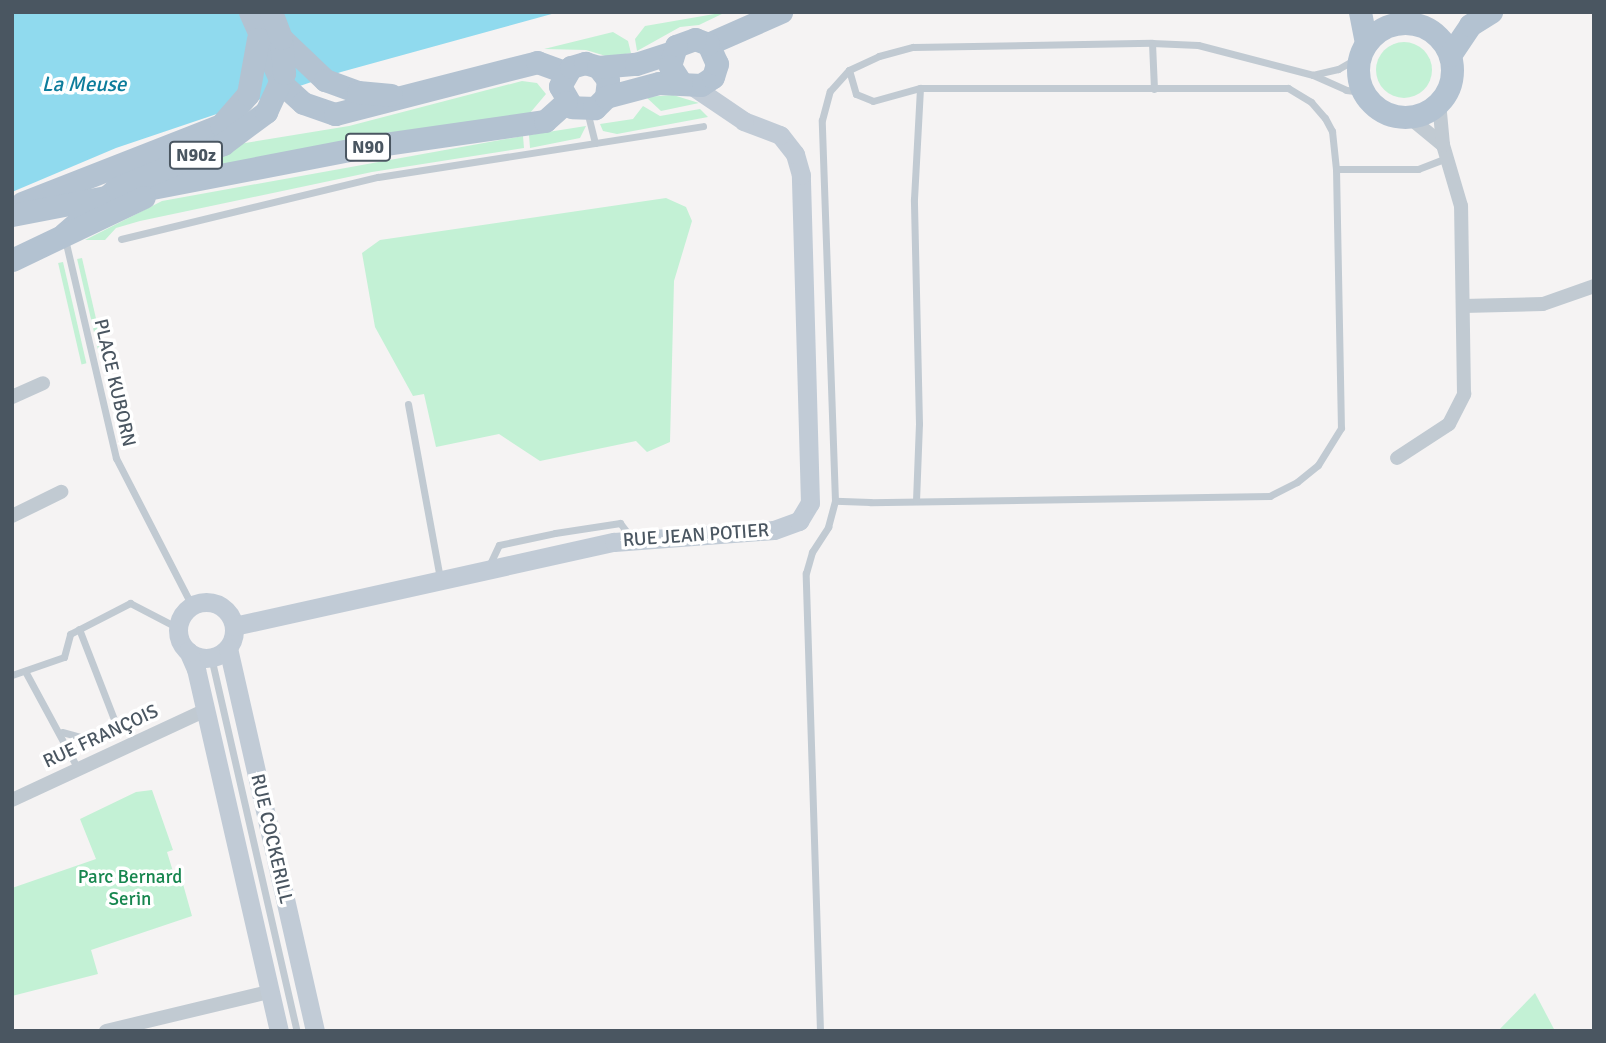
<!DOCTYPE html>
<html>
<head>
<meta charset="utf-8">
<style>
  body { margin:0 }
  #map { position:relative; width:1606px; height:1043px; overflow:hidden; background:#f5f3f3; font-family:Signika,sans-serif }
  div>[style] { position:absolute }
  .green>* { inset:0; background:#c3f1d5; transform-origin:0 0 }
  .round { border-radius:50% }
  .water>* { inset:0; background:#90daee }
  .lane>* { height:7px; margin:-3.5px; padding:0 3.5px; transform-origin:3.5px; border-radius:3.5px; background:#c1cad2 }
  .street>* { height:14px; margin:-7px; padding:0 7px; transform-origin:7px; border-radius:7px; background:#c1cad2 }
  .secondary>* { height:19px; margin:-9.5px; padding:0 9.5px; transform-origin:9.5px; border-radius:9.5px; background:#c1cbd6 }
  .secondary>.ring { margin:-9.5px; padding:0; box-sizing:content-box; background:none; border:19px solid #c1cbd6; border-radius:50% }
  .primary>* { height:23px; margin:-11.5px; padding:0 11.5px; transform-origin:11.5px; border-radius:11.5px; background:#b3c2d1 }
  .primary>.ring { margin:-11.5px; padding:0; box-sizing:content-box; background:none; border:23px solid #b3c2d1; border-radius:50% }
  span { translate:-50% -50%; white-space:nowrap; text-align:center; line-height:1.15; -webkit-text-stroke:7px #fff; paint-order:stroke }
  .shield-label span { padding:2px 5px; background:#fff; border:2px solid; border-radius:5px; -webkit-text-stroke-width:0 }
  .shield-label { font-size:18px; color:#4a5661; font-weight:700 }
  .street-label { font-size:19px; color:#4a5661 }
  .park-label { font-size:19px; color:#17864f }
  .water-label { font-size:21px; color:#0c7c9b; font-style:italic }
  .frame { position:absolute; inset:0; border:14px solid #4a5661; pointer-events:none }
</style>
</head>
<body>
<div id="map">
  <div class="green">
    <i style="clip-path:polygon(726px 12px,699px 25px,680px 27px,637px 51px,635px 39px,645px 26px)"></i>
    <i style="clip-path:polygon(613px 32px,628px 41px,631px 53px,609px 57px,586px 50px,544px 49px)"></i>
    <i class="round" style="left:1376px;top:42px;width:56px;height:56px"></i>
    <i style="clip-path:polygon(522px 81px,537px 83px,546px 94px,530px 113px,147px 180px,221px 147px,349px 126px)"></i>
    <i style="clip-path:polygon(673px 95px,699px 103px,661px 111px,646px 97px)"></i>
    <i style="clip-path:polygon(643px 106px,660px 116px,700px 109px,708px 117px,617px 134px,603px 131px,600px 124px,633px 119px)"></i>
    <i style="clip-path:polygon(586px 126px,580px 138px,530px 148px,529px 135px)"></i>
    <i style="clip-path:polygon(523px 136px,524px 148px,372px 172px,140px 221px,116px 228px,105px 240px,85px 240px,162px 201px)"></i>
    <i style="clip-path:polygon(666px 198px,686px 207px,692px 221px,674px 281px,670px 442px,647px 452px,636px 441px,540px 461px,499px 434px,436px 447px,424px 394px,413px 396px,375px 327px,362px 253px,380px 240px)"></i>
    <i style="left:82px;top:258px;width:104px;height:5px;rotate:77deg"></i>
    <i style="left:63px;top:262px;width:104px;height:5px;rotate:77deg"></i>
    <i style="clip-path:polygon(152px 790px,173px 850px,167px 852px,175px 878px,181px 877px,192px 916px,91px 950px,98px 974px,12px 996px,12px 888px,96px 859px,80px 819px,136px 792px)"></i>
    <i style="clip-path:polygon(1535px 993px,1555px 1031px,1498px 1031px)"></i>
  </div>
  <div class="water">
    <i style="clip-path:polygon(12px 12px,559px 12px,341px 72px,116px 148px,12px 192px)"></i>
  </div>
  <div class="lane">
    <i style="left:1152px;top:43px;width:46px;rotate:87.5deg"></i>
    <i style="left:1359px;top:57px;width:24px;rotate:150deg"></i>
    <i style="left:1338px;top:69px;width:26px;rotate:167deg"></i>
    <i style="left:1313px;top:75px;width:36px;rotate:24deg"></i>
    <i style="left:1346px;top:90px;width:17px;rotate:7deg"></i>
    <i style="left:849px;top:70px;width:25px;rotate:74deg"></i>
    <i style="left:856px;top:94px;width:18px;rotate:22deg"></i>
    <i style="left:873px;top:101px;width:49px;rotate:-15.5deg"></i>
    <i style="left:920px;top:88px;width:368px"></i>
    <i style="left:1288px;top:88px;width:27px;rotate:31deg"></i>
    <i style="left:1311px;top:102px;width:21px;rotate:49deg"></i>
    <i style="left:1325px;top:118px;width:15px;rotate:62deg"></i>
    <i style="left:1332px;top:131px;width:38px;rotate:84deg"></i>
    <i style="left:1336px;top:169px;width:259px;rotate:88.9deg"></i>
    <i style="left:1341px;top:428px;width:44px;rotate:121.9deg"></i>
    <i style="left:1318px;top:465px;width:27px;rotate:141deg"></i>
    <i style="left:1297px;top:482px;width:30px;rotate:153deg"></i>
    <i style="left:1270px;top:496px;width:400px;rotate:179.1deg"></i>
    <i style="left:870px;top:502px;width:35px;rotate:-178deg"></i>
    <i style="left:835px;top:501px;width:381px;rotate:-92deg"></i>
    <i style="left:822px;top:120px;width:30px;rotate:-75deg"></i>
    <i style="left:830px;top:91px;width:28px;rotate:-48deg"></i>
    <i style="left:849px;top:70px;width:33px;rotate:-25deg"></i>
    <i style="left:879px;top:56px;width:35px;rotate:-15deg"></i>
    <i style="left:913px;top:47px;width:239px;rotate:-1deg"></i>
    <i style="left:1152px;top:43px;width:46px;rotate:2.5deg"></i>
    <i style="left:1198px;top:45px;width:119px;rotate:14.6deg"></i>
    <i style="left:587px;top:111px;width:33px;rotate:76deg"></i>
    <i style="left:1336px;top:169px;width:82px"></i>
    <i style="left:1418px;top:169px;width:31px;rotate:-21deg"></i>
    <i style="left:65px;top:239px;width:225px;rotate:76.9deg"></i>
    <i style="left:116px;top:458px;width:166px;rotate:62.8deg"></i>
    <i style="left:121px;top:239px;width:264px;rotate:-13.6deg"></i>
    <i style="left:378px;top:177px;width:329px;rotate:-8.9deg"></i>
    <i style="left:408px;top:404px;width:178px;rotate:79.6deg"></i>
    <i style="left:916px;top:501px;width:77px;rotate:-87.8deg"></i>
    <i style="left:919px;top:424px;width:225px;rotate:-91.3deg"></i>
    <i style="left:914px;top:199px;width:111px;rotate:-86.9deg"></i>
    <i style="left:489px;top:566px;width:23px;rotate:-65deg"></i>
    <i style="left:499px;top:545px;width:57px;rotate:-12.1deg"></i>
    <i style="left:555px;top:533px;width:66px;rotate:-8.7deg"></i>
    <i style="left:620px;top:523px;width:20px;rotate:53deg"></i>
    <i style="left:211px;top:657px;width:384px;rotate:77.1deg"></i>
    <i style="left:25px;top:671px;width:111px;rotate:61.6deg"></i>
    <i style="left:12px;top:675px;width:55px;rotate:-19.1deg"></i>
    <i style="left:64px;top:657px;width:24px;rotate:-75deg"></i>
    <i style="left:70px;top:634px;width:68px;rotate:-27.3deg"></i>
    <i style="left:130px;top:603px;width:54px;rotate:27.5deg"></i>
    <i style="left:62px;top:732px;width:31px;rotate:15deg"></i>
    <i style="left:92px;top:740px;width:16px;rotate:-14deg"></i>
    <i style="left:108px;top:736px;width:13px;rotate:-45deg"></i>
    <i style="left:117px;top:727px;width:105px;rotate:-111.2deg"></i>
    <i style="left:820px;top:1031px;width:458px;rotate:-91.8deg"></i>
    <i style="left:806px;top:573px;width:22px;rotate:-74deg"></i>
    <i style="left:812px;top:552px;width:30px;rotate:-57deg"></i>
    <i style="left:828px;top:527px;width:27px;rotate:-75deg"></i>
  </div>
  <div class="street">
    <i style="left:1409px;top:117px;width:44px;rotate:39.5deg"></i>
    <i style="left:1463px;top:306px;width:80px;rotate:-1.4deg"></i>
    <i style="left:1543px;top:304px;width:54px;rotate:-19.4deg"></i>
    <i style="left:12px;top:397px;width:34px;rotate:-24deg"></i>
    <i style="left:1397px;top:458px;width:62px;rotate:-33.2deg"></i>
    <i style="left:1449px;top:424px;width:34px;rotate:-63deg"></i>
    <i style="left:1464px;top:394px;width:188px;rotate:-90.9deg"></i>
    <i style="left:1461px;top:206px;width:64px;rotate:-106.4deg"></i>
    <i style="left:1443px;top:145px;width:43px;rotate:-95.3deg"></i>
    <i style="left:12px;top:516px;width:55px;rotate:-26.1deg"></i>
    <i style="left:12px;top:800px;width:214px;rotate:-24.9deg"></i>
    <i style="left:106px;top:1031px;width:168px;rotate:-13.5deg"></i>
  </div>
  <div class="secondary">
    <i class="ring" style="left:178px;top:602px;width:37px;height:37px"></i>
    <i style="left:234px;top:626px;width:389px;rotate:-12.5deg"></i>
    <i style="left:614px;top:542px;width:160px;rotate:-4.3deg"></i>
    <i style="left:774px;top:530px;width:27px;rotate:-20deg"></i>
    <i style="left:799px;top:521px;width:21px;rotate:-59deg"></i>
    <i style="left:810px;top:503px;width:328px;rotate:-91.6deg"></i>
    <i style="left:801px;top:175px;width:22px;rotate:-106deg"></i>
    <i style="left:795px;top:154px;width:24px;rotate:-128deg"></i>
    <i style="left:780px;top:135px;width:39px;rotate:-159deg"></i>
    <i style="left:744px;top:121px;width:60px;rotate:-145.8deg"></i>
    <i style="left:228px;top:648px;width:393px;rotate:77.2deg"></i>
    <i style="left:188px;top:651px;width:20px;rotate:66deg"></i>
    <i style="left:196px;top:669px;width:371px;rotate:77.1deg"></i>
  </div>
  <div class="primary">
    <i style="left:250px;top:12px;width:79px;rotate:66deg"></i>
    <i style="left:282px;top:84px;width:28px;rotate:42deg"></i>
    <i style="left:303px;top:103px;width:34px;rotate:19deg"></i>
    <i style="left:335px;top:114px;width:209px;rotate:-14.4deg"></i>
    <i style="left:537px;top:62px;width:30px;rotate:20deg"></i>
    <i style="left:1360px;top:12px;width:32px;rotate:79deg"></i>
    <i class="ring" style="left:1358px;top:23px;width:71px;height:71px"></i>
    <i style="left:281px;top:38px;width:61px;rotate:43.7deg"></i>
    <i style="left:325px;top:80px;width:35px;rotate:20deg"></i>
    <i style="left:358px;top:92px;width:33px;rotate:5deg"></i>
    <i style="left:708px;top:44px;width:80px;rotate:-23.7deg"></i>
    <i style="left:1450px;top:55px;width:36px;rotate:-56deg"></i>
    <i style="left:1470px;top:25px;width:25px;rotate:-32deg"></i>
    <i style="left:598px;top:67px;width:16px;rotate:52deg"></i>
    <i style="left:608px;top:80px;width:17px;rotate:97deg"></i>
    <i style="left:606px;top:97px;width:16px;rotate:135deg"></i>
    <i style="left:595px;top:108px;width:23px;rotate:-178deg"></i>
    <i style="left:572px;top:107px;width:24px;rotate:-120deg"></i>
    <i style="left:560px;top:86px;width:22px;rotate:-60deg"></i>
    <i style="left:571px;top:67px;width:15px;rotate:-16deg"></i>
    <i style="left:585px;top:63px;width:14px;rotate:17deg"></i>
    <i style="left:598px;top:67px;width:38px;rotate:-5deg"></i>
    <i style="left:636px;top:64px;width:38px;rotate:-18deg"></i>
    <i style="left:606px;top:97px;width:55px;rotate:-14.8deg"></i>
    <i style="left:659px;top:83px;width:42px;rotate:2.7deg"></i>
    <i style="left:701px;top:85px;width:14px;rotate:-34deg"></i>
    <i style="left:713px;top:77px;width:14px;rotate:-73deg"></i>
    <i style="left:717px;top:64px;width:22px;rotate:-114deg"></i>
    <i style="left:708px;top:44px;width:14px;rotate:-159deg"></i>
    <i style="left:695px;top:39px;width:20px;rotate:160deg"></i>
    <i style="left:676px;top:46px;width:21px;rotate:107deg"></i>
    <i style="left:670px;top:66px;width:20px;rotate:57deg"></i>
    <i style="left:22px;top:203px;width:214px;rotate:-21.4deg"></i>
    <i style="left:221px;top:125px;width:41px;rotate:-48.9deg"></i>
    <i style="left:248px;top:94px;width:56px;rotate:-79.7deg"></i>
    <i style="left:12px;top:215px;width:366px;rotate:-10.9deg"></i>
    <i style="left:371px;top:146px;width:176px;rotate:-8.2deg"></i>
    <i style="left:545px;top:121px;width:28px;rotate:-42deg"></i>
    <i style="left:64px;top:234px;width:70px;rotate:-41deg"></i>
    <i style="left:117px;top:188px;width:115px;rotate:-22.5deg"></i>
    <i style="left:223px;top:144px;width:54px;rotate:-36.7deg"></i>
    <i style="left:266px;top:112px;width:43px;rotate:-65.2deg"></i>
    <i style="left:284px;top:73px;width:35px;rotate:-95deg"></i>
    <i style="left:281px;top:38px;width:28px;rotate:-111deg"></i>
    <i style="left:12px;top:260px;width:146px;rotate:-25.5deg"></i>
  </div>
  <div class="shield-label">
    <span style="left:368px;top:147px">N90</span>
    <span style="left:196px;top:155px">N90z</span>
  </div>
  <div class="street-label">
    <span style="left:114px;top:383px;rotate:77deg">PLACE KUBORN</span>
    <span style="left:696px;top:536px;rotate:-4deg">RUE JEAN POTIER</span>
    <span style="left:101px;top:737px;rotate:-25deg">RUE FRANÇOIS</span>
    <span style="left:271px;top:839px;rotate:77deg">RUE COCKERILL</span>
  </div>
  <div class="park-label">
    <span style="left:130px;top:889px">Parc Bernard<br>Serin</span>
  </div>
  <div class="water-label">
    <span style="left:84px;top:84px">La Meuse</span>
  </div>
  <div class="frame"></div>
</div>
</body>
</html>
